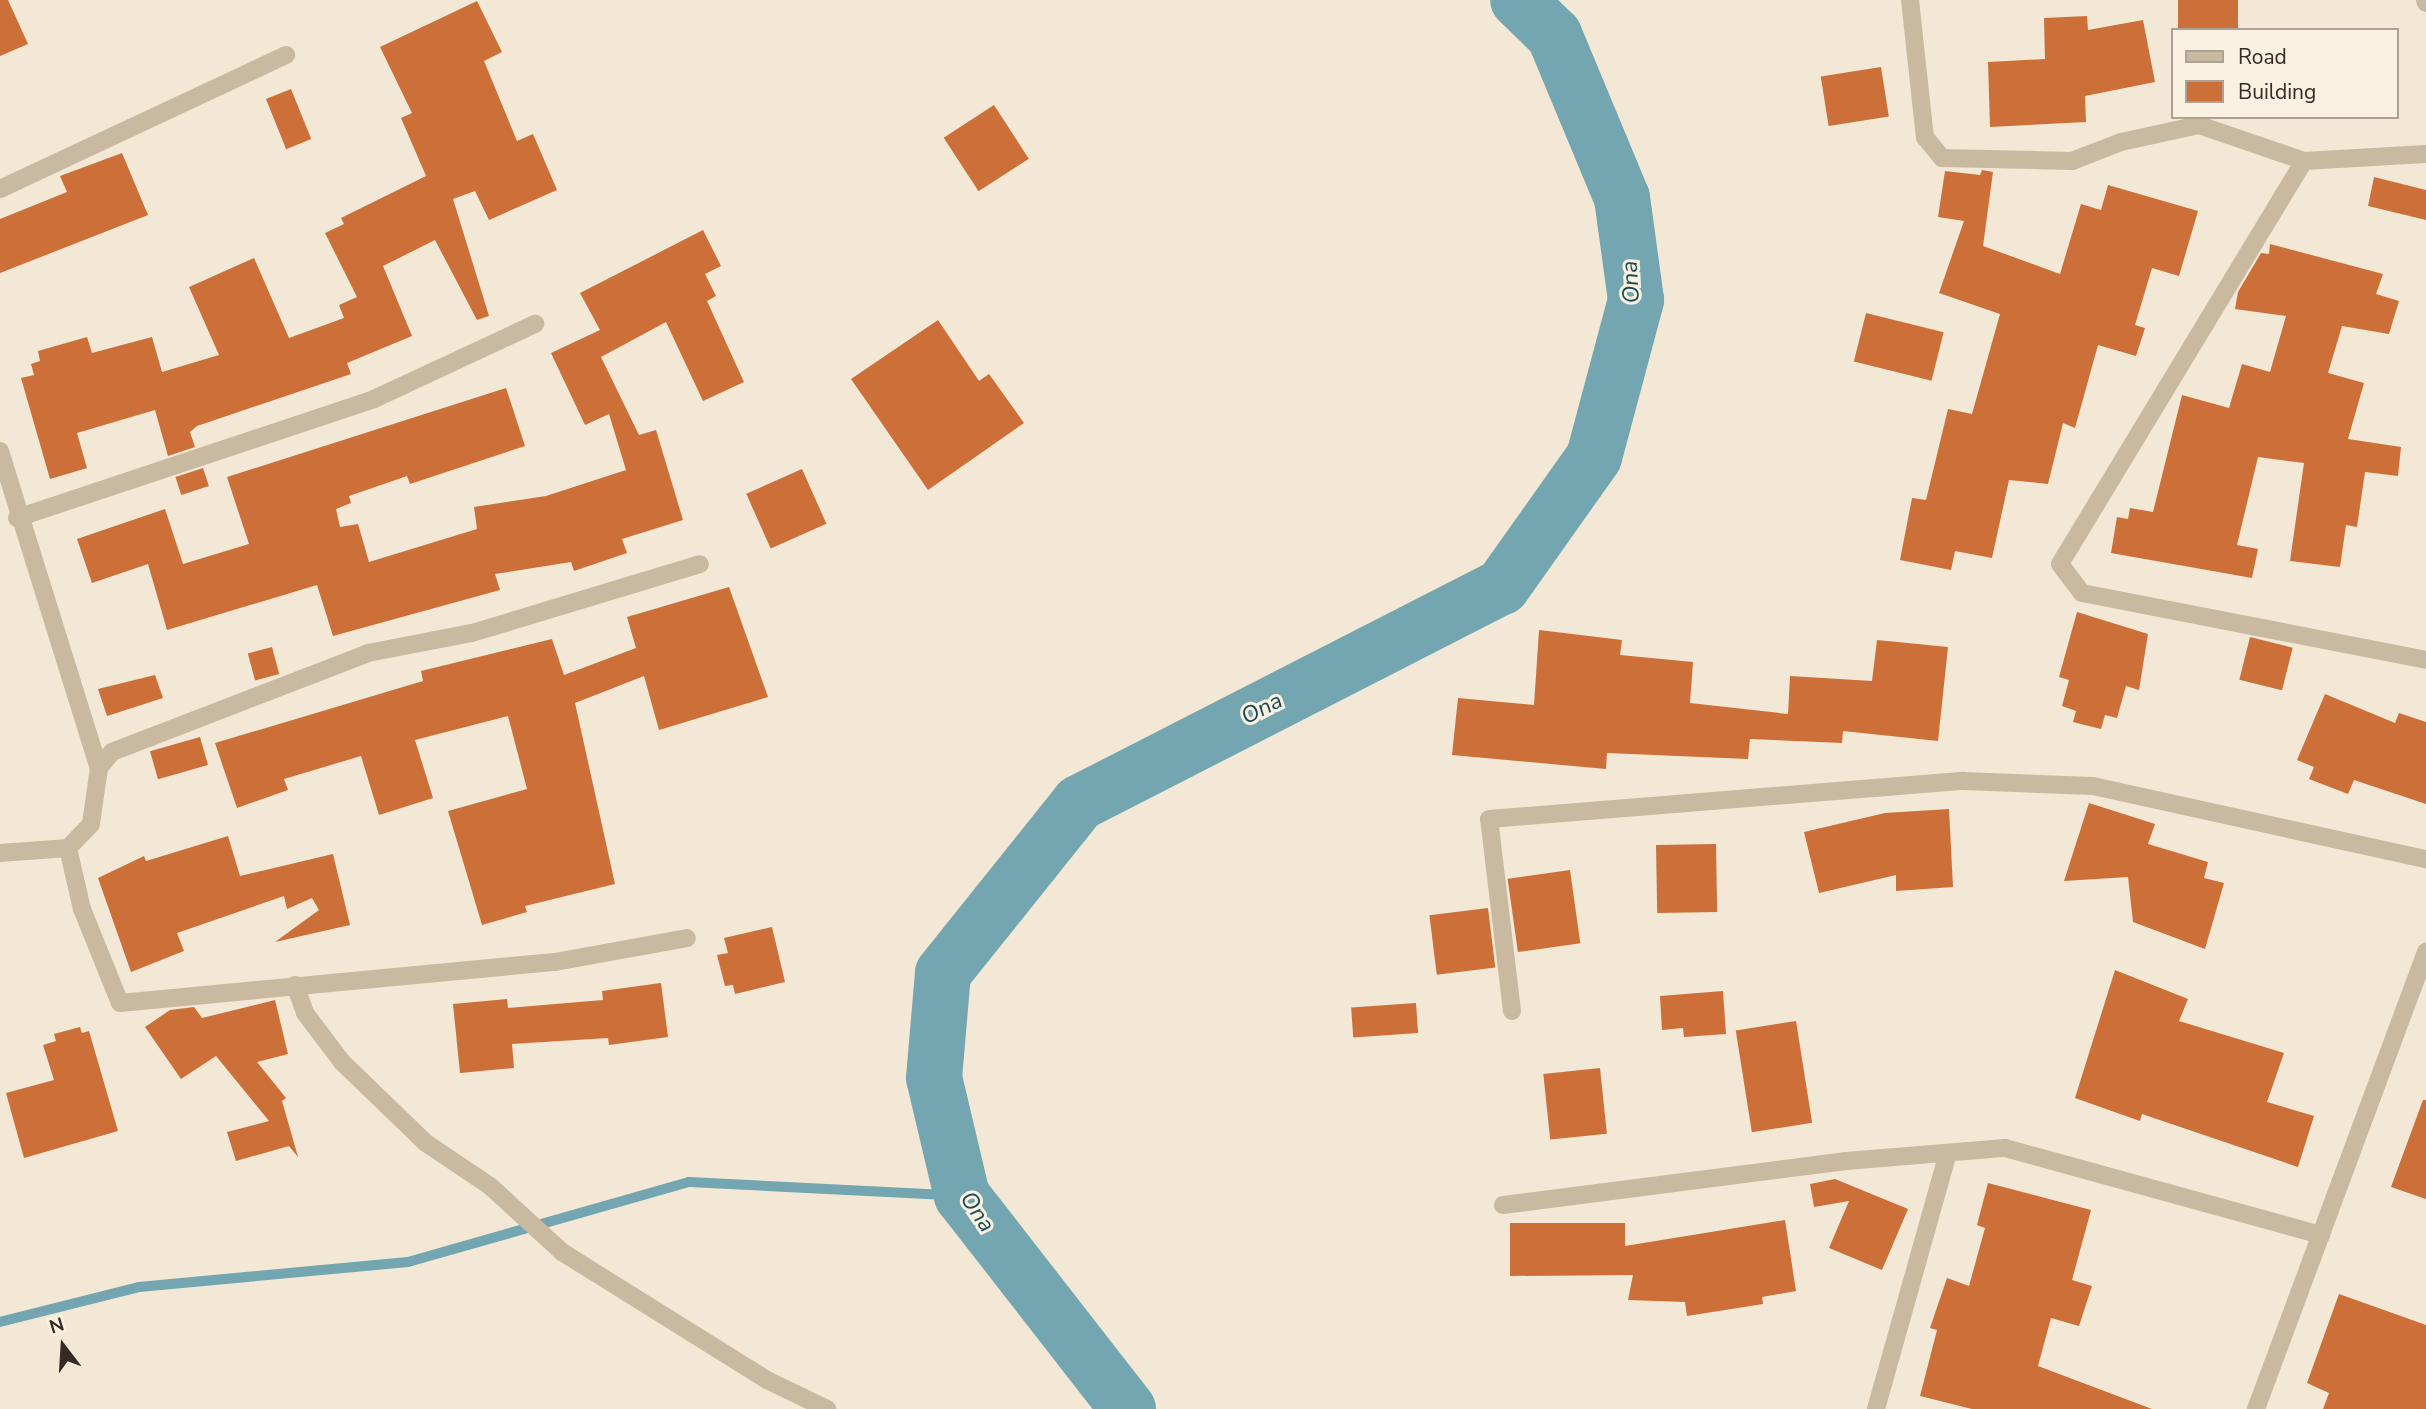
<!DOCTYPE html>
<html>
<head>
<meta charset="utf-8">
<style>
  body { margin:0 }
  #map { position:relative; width:2426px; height:1409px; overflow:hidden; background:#f2e8d5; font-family:"Nunito Sans",sans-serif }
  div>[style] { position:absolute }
  .stream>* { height:10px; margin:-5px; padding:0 5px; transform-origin:5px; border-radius:5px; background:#73a6b0 }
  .river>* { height:56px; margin:-28px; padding:0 28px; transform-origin:28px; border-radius:28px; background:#73a6b0 }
  .building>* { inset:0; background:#cd6f38; transform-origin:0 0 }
  .street>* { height:18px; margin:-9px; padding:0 9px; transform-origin:9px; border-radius:9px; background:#cab9a1 }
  span { translate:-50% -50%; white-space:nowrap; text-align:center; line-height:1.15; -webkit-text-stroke:6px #faf1e1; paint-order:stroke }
  .water-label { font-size:23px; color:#184b57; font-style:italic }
  .legend { position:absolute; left:2171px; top:28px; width:228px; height:91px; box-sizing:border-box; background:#faf1e1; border:2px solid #aba295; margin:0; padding:9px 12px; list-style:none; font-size:21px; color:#342b24 }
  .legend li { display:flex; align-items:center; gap:14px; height:35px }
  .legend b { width:35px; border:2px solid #aba295 }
  .north { position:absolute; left:28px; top:1311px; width:70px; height:70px; -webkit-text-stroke:5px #faf1e1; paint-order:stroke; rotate:343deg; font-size:19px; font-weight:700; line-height:28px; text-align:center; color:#342b24 }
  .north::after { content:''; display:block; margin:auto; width:24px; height:32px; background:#342b24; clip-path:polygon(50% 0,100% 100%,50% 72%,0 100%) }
</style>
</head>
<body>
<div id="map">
  <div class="stream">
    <i style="left:0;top:1322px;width:143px;rotate:-14.1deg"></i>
    <i style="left:139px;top:1287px;width:270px;rotate:-5.3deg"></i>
    <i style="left:408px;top:1262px;width:292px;rotate:-15.9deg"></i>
    <i style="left:689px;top:1182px;width:273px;rotate:2.9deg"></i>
  </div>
  <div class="river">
    <i style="left:1128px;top:1409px;width:270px;rotate:-127.9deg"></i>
    <i style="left:962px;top:1196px;width:121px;rotate:-103.3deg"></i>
    <i style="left:934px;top:1078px;width:105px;rotate:-85.1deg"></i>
    <i style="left:943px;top:973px;width:218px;rotate:-51.3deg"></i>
    <i style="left:1079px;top:803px;width:475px;rotate:-27.1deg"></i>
    <i style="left:1502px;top:587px;width:159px;rotate:-54.7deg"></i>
    <i style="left:1594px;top:457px;width:163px;rotate:-75deg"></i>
    <i style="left:1636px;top:300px;width:103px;rotate:-97.8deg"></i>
    <i style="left:1622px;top:198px;width:177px;rotate:-112.6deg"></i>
    <i style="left:1554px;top:35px;width:50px;rotate:-135.8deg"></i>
  </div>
  <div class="building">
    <i style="clip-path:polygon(0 0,8px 0,28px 44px,0 56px)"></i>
    <i style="left:2178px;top:0;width:60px;height:30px"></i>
    <i style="clip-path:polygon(477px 1px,502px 52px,484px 61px,517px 141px,533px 134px,557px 190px,489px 220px,475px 191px,453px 199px,489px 316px,477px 320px,435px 240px,383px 266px,412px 336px,347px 363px,351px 374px,197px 426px,190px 432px,195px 447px,168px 456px,155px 410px,77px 433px,87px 468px,50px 479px,21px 378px,34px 375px,31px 364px,40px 361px,38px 351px,87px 337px,92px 353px,152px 337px,162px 372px,219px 355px,189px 287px,254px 258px,289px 338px,344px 318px,339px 305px,357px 297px,325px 233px,344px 224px,341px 218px,426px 176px,401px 118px,412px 113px,380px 47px)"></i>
    <i style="clip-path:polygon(2087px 16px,2088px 30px,2143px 20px,2155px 82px,2085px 96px,2086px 122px,1990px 127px,1988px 62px,2045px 59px,2044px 18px)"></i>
    <i style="left:1881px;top:67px;width:50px;height:61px;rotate:81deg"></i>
    <i style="left:291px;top:89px;width:54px;height:27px;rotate:68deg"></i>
    <i style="left:994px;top:105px;width:64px;height:60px;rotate:57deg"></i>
    <i style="clip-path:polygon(122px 153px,148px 215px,0 273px,0 219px,67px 192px,60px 176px)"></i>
    <i style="clip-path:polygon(1982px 170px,1993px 172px,1983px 246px,2060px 274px,2081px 204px,2101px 210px,2108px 185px,2198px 211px,2179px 276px,2152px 268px,2135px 325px,2145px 328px,2136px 356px,2098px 345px,2075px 428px,2063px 423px,2048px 484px,2009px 480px,1992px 558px,1955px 551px,1951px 570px,1900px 560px,1912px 498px,1926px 500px,1948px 409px,1972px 414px,2000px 314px,1939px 293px,1964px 221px,1938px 217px,1945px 171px,1980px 175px)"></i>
    <i style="clip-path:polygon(2374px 177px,2426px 190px,2426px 220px,2368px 206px)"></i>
    <i style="clip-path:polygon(703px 230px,721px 266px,705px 274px,716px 296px,707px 301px,744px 382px,703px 401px,666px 322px,601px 357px,639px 435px,656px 430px,683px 520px,622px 539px,627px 553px,574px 571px,571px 562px,495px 574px,500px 590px,333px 636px,317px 585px,167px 630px,148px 564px,92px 583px,77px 539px,165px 509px,183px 564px,249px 544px,227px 477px,506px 388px,525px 446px,410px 484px,407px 476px,349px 496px,351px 503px,336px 509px,340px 527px,358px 524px,369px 562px,477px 529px,474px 507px,546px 496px,626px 470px,609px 414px,585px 425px,551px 353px,600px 330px,580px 293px)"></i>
    <i style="clip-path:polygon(2270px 244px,2383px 274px,2376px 294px,2399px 301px,2389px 334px,2342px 326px,2328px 373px,2364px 383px,2348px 439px,2401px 447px,2398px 476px,2365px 472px,2357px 527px,2346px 525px,2340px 567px,2290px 561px,2304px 463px,2258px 457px,2237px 545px,2258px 549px,2252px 578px,2111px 553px,2117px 517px,2128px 519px,2130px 508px,2153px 512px,2182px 395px,2229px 408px,2242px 364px,2270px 372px,2286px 316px,2235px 309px,2238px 292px,2261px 253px,2269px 254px)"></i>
    <i style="left:1866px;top:313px;width:80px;height:50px;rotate:14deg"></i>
    <i style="clip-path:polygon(938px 320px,979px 381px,989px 374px,1024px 423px,928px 490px,851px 379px)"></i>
    <i style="left:203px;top:468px;width:19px;height:29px;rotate:72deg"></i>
    <i style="left:802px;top:469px;width:60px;height:61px;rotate:66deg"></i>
    <i style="clip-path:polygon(729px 587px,768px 697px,659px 730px,644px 676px,575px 703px,615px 884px,525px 906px,527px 912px,482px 925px,448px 811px,527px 789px,508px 716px,415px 740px,433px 798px,379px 815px,361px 756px,284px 779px,288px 790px,237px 808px,215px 743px,423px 681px,421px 671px,552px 639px,564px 675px,636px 648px,627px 617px)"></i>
    <i style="clip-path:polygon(2077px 612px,2148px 634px,2139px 690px,2126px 686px,2117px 718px,2105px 715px,2101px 729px,2073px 722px,2076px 711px,2062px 706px,2069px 680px,2059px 677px)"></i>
    <i style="clip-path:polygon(1539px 630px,1622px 640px,1620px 655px,1693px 662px,1690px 703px,1788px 714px,1790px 676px,1872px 681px,1877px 640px,1948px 647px,1938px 741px,1843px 731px,1842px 743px,1750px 739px,1748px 759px,1607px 753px,1606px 769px,1452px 755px,1458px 698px,1534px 705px)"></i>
    <i style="left:2250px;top:637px;width:44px;height:44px;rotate:14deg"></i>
    <i style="left:272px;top:647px;width:28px;height:25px;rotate:75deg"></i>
    <i style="clip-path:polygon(155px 675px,163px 698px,107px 716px,98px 689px)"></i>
    <i style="clip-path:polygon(2325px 694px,2395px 723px,2399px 713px,2426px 722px,2426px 804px,2354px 780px,2348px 794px,2309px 779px,2314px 767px,2297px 760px)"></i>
    <i style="left:200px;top:737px;width:29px;height:52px;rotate:74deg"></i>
    <i style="clip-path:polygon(2089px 803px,2155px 824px,2148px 844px,2208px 862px,2204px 878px,2224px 883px,2205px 949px,2133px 922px,2128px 877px,2064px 881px)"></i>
    <i style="clip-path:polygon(1949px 809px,1953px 887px,1896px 891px,1896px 875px,1819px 893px,1804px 832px,1885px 813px)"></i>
    <i style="clip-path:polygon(228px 836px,240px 876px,333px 854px,350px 925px,275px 942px,319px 910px,312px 898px,287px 909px,284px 896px,177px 933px,184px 951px,131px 972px,98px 878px,144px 856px,146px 861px)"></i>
    <i style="left:1716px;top:844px;width:68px;height:60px;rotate:89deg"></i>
    <i style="left:1570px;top:870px;width:74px;height:63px;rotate:82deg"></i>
    <i style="left:1488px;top:908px;width:60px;height:59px;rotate:83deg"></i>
    <i style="clip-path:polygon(772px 927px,785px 982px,735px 994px,733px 985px,725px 986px,717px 955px,728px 953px,724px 938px)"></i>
    <i style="clip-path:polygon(2115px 970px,2188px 999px,2179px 1021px,2284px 1053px,2267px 1102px,2314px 1116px,2298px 1167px,2142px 1114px,2140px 1121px,2075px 1098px)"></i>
    <i style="clip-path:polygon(661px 983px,668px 1037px,609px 1045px,608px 1038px,512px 1044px,514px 1068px,460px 1073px,453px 1004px,507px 999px,508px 1008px,603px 1000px,602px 991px)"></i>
    <i style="clip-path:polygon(1723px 991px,1726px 1034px,1684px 1037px,1683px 1028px,1662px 1030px,1660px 996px)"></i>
    <i style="clip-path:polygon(275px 1000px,288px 1054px,257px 1062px,286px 1098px,282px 1101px,298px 1157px,289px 1146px,236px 1161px,227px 1132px,269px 1121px,216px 1056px,181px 1079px,145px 1027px,170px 1010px,194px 1007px,202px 1018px)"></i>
    <i style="left:1416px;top:1003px;width:30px;height:65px;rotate:86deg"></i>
    <i style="left:1796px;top:1021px;width:103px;height:61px;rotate:81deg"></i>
    <i style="clip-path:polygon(80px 1027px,82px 1033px,89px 1031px,118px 1131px,24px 1158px,6px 1093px,54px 1080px,43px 1045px,56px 1041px,54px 1034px)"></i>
    <i style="left:1600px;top:1068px;width:66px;height:57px;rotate:84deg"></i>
    <i style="clip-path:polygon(2423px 1100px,2426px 1100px,2426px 1199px,2391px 1187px)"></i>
    <i style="clip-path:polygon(1835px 1179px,1908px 1209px,1882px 1270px,1829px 1248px,1849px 1201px,1814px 1207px,1810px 1184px)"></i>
    <i style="clip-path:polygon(1988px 1183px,2091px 1210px,2072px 1280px,2092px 1286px,2079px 1326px,2051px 1318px,2038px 1366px,2152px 1409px,1972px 1409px,1920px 1396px,1937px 1330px,1930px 1328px,1947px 1278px,1969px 1286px,1985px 1228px,1977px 1225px)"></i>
    <i style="clip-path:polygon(1785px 1220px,1796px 1291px,1762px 1297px,1763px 1304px,1687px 1316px,1685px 1302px,1628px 1300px,1633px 1275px,1510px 1276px,1510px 1223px,1625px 1223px,1625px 1246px)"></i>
    <i style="clip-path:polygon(2339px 1294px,2426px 1325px,2426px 1409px,2323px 1409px,2329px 1393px,2307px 1383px)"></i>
  </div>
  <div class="street">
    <i style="left:1910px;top:0;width:138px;rotate:83.8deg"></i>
    <i style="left:1925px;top:137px;width:27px;rotate:51deg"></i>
    <i style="left:1942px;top:158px;width:130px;rotate:1.3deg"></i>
    <i style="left:2072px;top:161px;width:53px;rotate:-21.2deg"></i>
    <i style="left:2121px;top:142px;width:80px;rotate:-12.3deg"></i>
    <i style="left:2199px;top:125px;width:111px;rotate:18.9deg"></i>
    <i style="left:2304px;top:161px;width:122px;rotate:-3.3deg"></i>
    <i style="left:2425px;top:0;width:3px;rotate:72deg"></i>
    <i style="left:2304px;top:161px;width:471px;rotate:121.2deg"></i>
    <i style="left:2060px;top:564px;width:36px;rotate:53deg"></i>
    <i style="left:2082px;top:593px;width:350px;rotate:11deg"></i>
    <i style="left:0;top:189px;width:316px;rotate:-25.1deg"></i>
    <i style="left:0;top:451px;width:332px;rotate:72.7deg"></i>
    <i style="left:17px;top:518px;width:376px;rotate:-18.4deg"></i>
    <i style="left:374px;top:399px;width:178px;rotate:-25deg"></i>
    <i style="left:68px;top:848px;width:63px;rotate:77.1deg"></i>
    <i style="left:82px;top:909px;width:101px;rotate:68deg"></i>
    <i style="left:120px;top:1003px;width:437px;rotate:-5.4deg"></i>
    <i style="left:555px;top:962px;width:134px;rotate:-10.3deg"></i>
    <i style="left:0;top:853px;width:68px;rotate:-4.2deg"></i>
    <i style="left:68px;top:848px;width:33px;rotate:-46deg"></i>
    <i style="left:91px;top:824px;width:57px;rotate:-81.9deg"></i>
    <i style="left:99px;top:768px;width:21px;rotate:-51deg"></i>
    <i style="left:112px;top:752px;width:274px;rotate:-21.1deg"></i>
    <i style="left:368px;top:653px;width:106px;rotate:-10.9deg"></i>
    <i style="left:472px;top:633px;width:238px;rotate:-16.8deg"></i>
    <i style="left:295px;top:985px;width:30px;rotate:70deg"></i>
    <i style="left:305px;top:1013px;width:61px;rotate:52.9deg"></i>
    <i style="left:342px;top:1062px;width:117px;rotate:44deg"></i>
    <i style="left:426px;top:1143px;width:77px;rotate:33.9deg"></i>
    <i style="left:490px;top:1186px;width:98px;rotate:42.5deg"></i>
    <i style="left:562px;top:1252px;width:242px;rotate:32deg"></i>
    <i style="left:767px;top:1380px;width:67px;rotate:25.8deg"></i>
    <i style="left:1512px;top:1011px;width:193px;rotate:-96.8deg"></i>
    <i style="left:1489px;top:819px;width:476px;rotate:-4.6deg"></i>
    <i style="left:1963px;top:781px;width:130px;rotate:2.2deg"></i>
    <i style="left:2093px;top:786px;width:341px;rotate:12.4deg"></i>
    <i style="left:1503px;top:1205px;width:346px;rotate:-7.3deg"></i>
    <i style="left:1846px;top:1161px;width:160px;rotate:-4.7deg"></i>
    <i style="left:2005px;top:1148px;width:328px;rotate:15.4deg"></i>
    <i style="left:1876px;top:1409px;width:266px;rotate:-74.3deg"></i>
    <i style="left:2256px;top:1409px;width:488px;rotate:-69.6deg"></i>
  </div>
  <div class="water-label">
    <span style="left:1631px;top:282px;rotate:-93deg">Ona</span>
    <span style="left:1262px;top:709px;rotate:-27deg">Ona</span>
    <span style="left:977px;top:1212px;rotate:56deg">Ona</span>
  </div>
  <ul class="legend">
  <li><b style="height:9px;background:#cab9a1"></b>Road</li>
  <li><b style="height:19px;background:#cd6f38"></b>Building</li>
  </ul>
  <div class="north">N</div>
</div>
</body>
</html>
